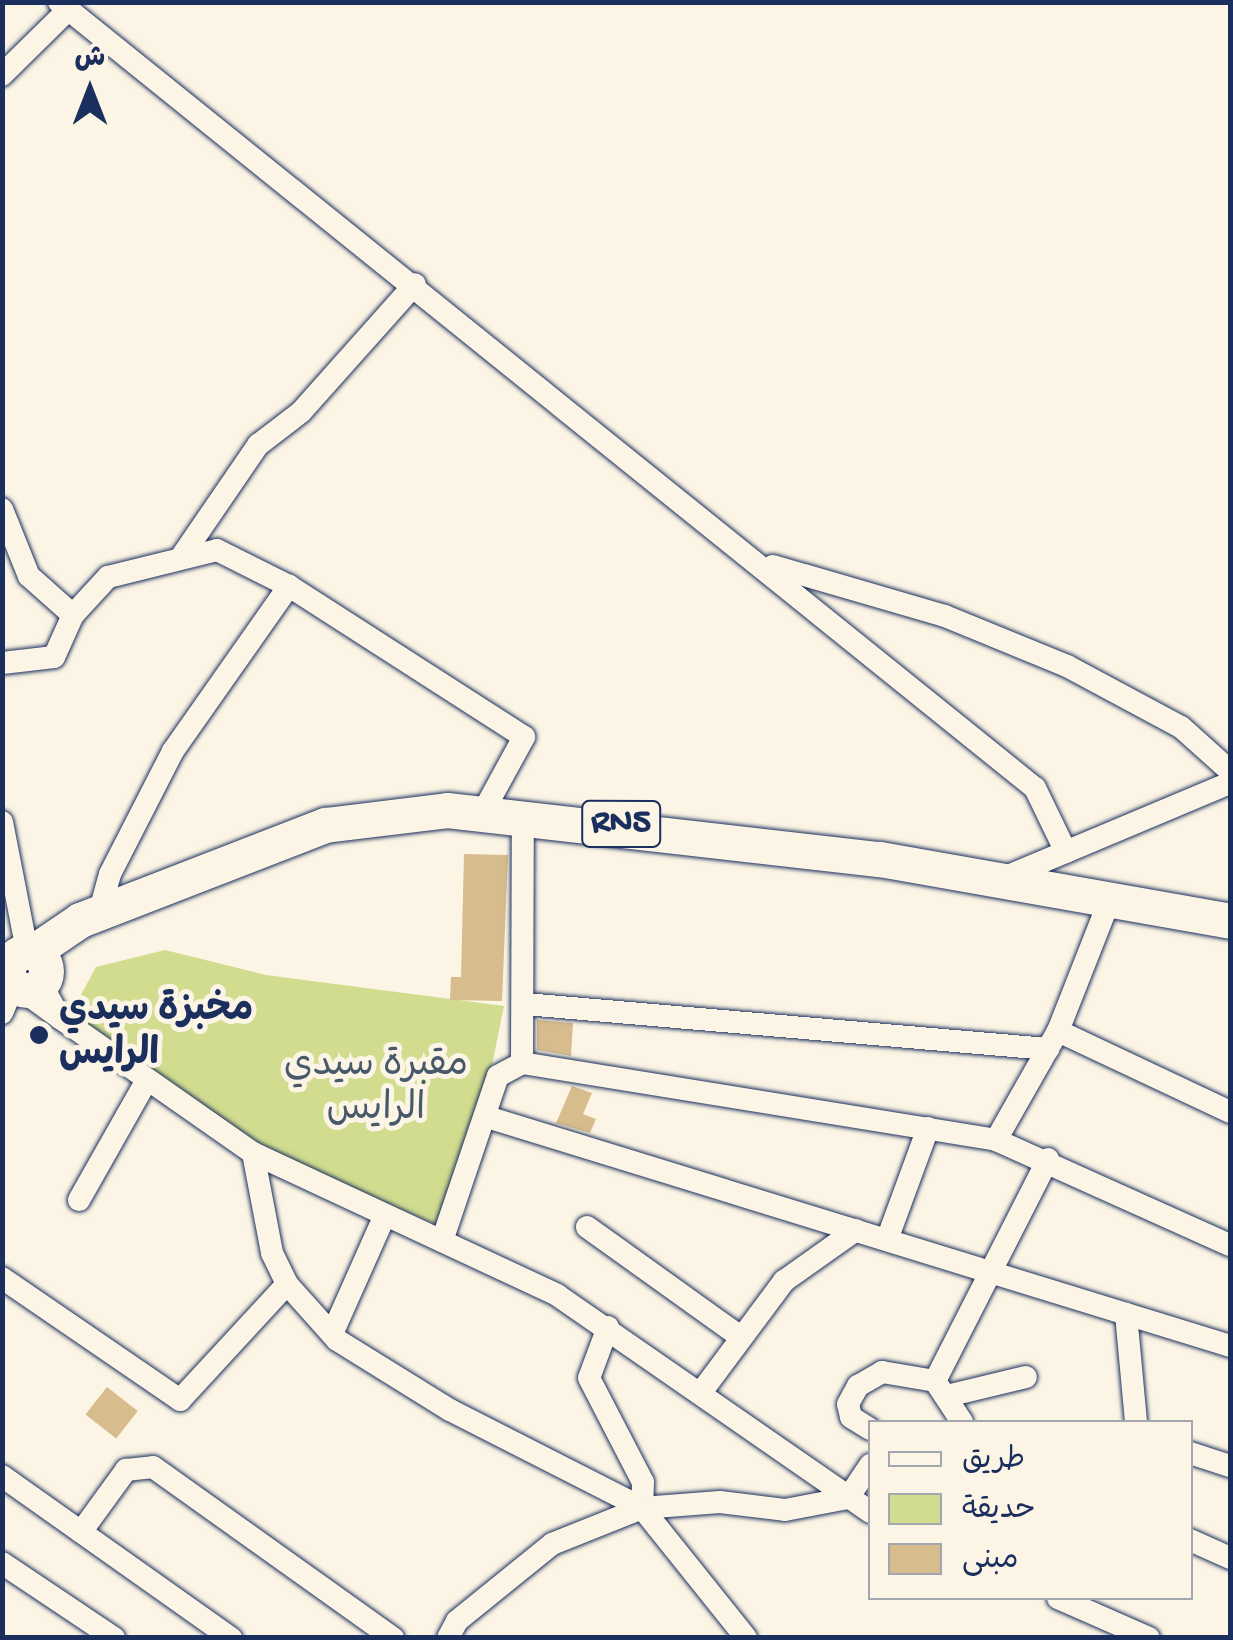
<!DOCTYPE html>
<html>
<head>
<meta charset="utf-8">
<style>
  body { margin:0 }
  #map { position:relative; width:1233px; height:1640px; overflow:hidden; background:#fcf5e5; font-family:"Gochi Hand","Playpen Sans Arabic",sans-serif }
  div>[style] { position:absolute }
  .green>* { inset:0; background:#d1dc8f }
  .building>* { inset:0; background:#d7bc8d; transform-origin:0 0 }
  .roads { filter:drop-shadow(0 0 2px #1b2f5e) drop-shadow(0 0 2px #1b2f5e) }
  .street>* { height:22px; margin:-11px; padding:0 11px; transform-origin:11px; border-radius:11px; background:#fcf5e5 }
  .primary>* { height:35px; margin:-17.5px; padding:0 17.5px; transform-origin:17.5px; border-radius:17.5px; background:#fcf5e5 }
  .primary>.ring { margin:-17.5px; padding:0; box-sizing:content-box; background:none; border:35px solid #fcf5e5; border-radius:50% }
  .dots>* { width:28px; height:28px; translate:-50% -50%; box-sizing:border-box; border:5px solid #fcf5e5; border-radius:50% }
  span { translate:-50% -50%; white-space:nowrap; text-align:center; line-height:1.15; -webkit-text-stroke:10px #fcf5e5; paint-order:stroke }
  .shield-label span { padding:2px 8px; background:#fcf5e5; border:2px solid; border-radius:8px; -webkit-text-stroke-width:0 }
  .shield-label { font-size:35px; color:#1b2f5e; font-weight:700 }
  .poi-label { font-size:38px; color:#1b2f5e; font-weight:700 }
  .left { translate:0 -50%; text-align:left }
  .park-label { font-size:38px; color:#485a6a }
  .frame { position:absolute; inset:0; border:5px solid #1b2f5e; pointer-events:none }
  .legend { position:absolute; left:868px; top:1420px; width:325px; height:180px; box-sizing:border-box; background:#fcf5e5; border:2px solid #a2a6af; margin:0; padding:12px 18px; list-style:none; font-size:30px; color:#1b2f5e }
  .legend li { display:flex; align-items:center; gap:20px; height:50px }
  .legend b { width:50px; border:2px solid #a2a6af }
  .north { position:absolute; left:40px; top:40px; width:100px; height:100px; -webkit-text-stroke:8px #fcf5e5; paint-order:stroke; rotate:0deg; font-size:28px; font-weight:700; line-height:40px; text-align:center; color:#1b2f5e }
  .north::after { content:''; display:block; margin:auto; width:35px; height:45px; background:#1b2f5e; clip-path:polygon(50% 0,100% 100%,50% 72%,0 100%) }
</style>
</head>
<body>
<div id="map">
  <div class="green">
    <i style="clip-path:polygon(165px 950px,266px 975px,504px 1006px,473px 1158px,442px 1227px,253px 1147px,68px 1019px,96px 967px)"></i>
  </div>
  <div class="building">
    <i style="clip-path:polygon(464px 854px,508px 855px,502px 1001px,450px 1000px,451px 977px,461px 977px)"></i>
    <i style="clip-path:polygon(537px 1020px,573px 1023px,571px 1056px,537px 1050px)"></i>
    <i style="clip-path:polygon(572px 1086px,592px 1093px,583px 1114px,596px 1119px,590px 1133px,556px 1123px)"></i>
    <i style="left:107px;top:1387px;width:39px;height:35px;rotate:38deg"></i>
  </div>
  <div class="roads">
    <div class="street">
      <i style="left:59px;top:2px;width:1253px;rotate:38.85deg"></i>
      <i style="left:1035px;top:788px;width:71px;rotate:64.2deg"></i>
      <i style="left:2px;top:75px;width:93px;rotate:-44.6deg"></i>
      <i style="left:2px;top:509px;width:72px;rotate:68.1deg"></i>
      <i style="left:29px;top:576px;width:59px;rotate:41.6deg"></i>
      <i style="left:73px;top:615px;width:46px;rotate:114.3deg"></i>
      <i style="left:54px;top:657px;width:52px;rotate:173.4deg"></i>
      <i style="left:182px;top:556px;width:135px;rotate:-55.6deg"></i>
      <i style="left:258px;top:445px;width:54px;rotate:-37.5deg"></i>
      <i style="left:301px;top:412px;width:171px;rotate:-48.3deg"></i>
      <i style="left:773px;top:566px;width:179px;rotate:16.2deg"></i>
      <i style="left:945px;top:616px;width:132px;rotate:22.3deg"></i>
      <i style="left:1067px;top:666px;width:129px;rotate:28.2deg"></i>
      <i style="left:1181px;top:727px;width:66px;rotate:41.9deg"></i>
      <i style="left:73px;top:615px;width:52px;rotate:-47.4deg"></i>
      <i style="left:108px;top:577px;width:112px;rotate:-13.9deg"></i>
      <i style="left:217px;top:550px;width:80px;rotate:26.6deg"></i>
      <i style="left:289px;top:586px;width:279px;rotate:32.7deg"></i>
      <i style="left:524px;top:737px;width:83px;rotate:118.7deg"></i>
      <i style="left:2px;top:822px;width:131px;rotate:79deg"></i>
      <i style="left:1006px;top:877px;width:243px;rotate:-22.8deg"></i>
      <i style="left:99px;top:914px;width:41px;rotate:-74.6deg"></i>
      <i style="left:110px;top:874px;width:138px;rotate:-62.9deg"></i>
      <i style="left:173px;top:751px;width:202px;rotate:-54.9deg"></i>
      <i style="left:19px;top:988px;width:51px;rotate:36.2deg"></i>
      <i style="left:60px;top:1018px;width:39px;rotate:-119deg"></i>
      <i style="left:525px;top:1004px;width:525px;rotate:4.92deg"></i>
      <i style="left:2px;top:1013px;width:30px;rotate:-67deg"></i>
      <i style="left:60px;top:1018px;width:236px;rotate:35deg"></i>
      <i style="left:253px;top:1153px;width:336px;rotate:25deg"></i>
      <i style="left:557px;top:1295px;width:381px;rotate:34.7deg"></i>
      <i style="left:1058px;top:1031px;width:190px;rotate:25.2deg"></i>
      <i style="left:522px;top:1063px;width:231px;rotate:-89.8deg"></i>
      <i style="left:487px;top:1117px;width:777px;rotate:17.13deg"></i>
      <i style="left:996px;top:1140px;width:125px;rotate:-60.4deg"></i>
      <i style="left:1058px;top:1031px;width:126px;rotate:-68.5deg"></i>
      <i style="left:253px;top:1153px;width:102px;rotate:79.2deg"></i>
      <i style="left:272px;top:1253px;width:34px;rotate:64deg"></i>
      <i style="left:287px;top:1284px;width:75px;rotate:48.2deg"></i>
      <i style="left:337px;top:1340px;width:133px;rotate:31.8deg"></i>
      <i style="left:450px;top:1410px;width:216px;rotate:27deg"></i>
      <i style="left:642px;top:1508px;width:166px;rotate:51.3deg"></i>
      <i style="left:79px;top:1200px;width:138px;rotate:-60.5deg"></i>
      <i style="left:587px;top:1227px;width:186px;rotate:35.6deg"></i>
      <i style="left:888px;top:1237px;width:116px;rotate:-69.8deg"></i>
      <i style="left:442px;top:1241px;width:174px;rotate:-71.3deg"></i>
      <i style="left:498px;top:1076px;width:27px;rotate:-28deg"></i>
      <i style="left:522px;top:1063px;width:480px;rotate:9.2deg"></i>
      <i style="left:996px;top:1140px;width:256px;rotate:24.2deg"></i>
      <i style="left:2px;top:1278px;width:216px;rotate:34.4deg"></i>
      <i style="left:180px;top:1400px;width:158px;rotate:-47.3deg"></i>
      <i style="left:1126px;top:1314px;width:108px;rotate:84.7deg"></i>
      <i style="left:608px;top:1327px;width:54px;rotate:110.4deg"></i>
      <i style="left:589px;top:1378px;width:117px;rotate:62.6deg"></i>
      <i style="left:643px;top:1482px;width:26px;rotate:92deg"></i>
      <i style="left:332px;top:1334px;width:130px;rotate:-66deg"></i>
      <i style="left:935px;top:1381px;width:249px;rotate:-63deg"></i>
      <i style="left:702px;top:1391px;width:137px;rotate:-53.3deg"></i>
      <i style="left:784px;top:1281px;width:88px;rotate:-35.3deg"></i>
      <i style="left:951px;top:1395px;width:77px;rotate:-13.5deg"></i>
      <i style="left:870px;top:1429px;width:22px;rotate:-148deg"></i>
      <i style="left:851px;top:1417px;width:13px;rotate:-103deg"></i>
      <i style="left:848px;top:1404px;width:21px;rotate:-61deg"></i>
      <i style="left:858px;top:1386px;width:28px;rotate:-30deg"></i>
      <i style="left:882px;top:1372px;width:54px;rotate:9.6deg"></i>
      <i style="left:935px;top:1381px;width:49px;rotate:56.6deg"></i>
      <i style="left:1190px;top:1453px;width:42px;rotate:18deg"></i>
      <i style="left:2px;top:1476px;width:281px;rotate:35.3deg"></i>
      <i style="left:81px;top:1532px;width:77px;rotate:-54deg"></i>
      <i style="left:126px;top:1470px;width:27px;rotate:-6deg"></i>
      <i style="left:153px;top:1467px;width:295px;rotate:35.5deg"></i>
      <i style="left:1190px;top:1540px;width:44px;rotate:24.2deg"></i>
      <i style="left:2px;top:1563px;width:135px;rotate:33.8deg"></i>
      <i style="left:1058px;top:1598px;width:99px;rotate:23.7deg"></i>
      <i style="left:448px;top:1638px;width:19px;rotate:-62deg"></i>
      <i style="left:457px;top:1621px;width:122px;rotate:-39deg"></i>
      <i style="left:552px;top:1544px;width:97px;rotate:-21.8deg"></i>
      <i style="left:642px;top:1508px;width:78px;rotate:-4.4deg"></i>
      <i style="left:720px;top:1502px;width:65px;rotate:7deg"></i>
      <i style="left:785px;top:1510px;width:64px;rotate:-10.8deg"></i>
      <i style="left:848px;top:1498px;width:40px;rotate:-56deg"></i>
    </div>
    <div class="primary">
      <i class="ring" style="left:8px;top:952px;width:3px;height:3px"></i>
      <i style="left:33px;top:952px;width:57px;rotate:-34.2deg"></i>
      <i style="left:80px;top:920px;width:263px;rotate:-21.2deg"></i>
      <i style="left:325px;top:825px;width:123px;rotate:-7deg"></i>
      <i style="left:447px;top:810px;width:436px;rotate:6.5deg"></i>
      <i style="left:880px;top:859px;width:355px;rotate:10deg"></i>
    </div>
  </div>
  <div class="dots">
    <i style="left:39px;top:1035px;background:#1b2f5e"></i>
  </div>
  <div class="shield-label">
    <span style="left:621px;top:824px">RN5</span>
  </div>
  <div class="poi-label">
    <span class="left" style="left:59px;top:1035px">مخبزة سيدي<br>الرايس</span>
  </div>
  <div class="park-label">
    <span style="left:376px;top:1090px">مقبرة سيدي<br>الرايس</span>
  </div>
  <div class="frame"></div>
  <ul class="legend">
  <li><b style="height:12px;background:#fcf5e5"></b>طريق</li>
  <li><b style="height:28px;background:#d1dc8f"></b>حديقة</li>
  <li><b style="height:28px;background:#d7bc8d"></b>مبنى</li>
  </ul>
  <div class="north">ش</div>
</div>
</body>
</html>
